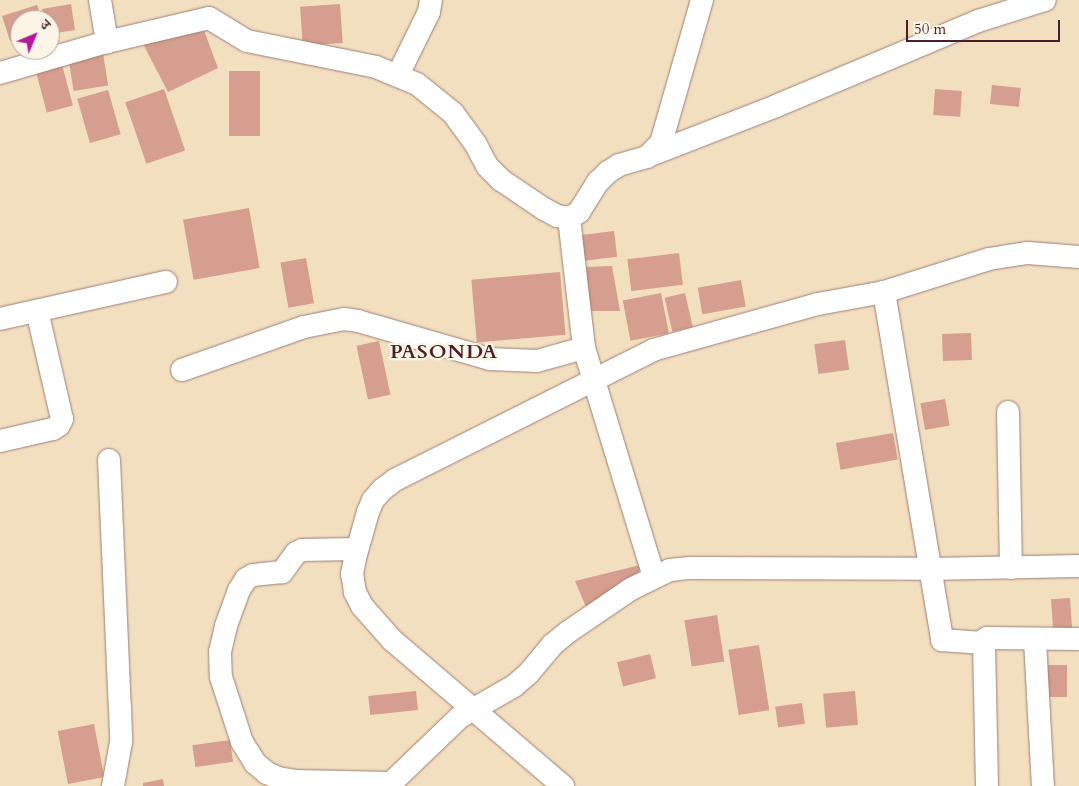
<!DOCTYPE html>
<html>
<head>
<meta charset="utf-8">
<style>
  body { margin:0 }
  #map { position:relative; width:1079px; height:786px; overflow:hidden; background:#f2dfc0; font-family:Cardo,"Noto Serif Devanagari",serif }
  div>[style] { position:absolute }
  .building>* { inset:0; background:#d59e8e; transform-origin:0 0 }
  .roads { filter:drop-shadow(0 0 1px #9e7f76) drop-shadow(0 0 1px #9e7f76) }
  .street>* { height:22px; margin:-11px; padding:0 11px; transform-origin:11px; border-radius:11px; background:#fff }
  span { translate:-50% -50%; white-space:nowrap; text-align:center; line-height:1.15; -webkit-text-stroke:4.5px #fcf5e5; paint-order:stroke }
  .district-label { font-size:20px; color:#4a1f2b; font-weight:700; letter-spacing:1px }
  .north { position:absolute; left:10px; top:10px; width:50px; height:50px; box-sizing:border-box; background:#fcf5e5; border:1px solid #b59f9b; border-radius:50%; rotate:45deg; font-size:14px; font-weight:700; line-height:20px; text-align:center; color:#4a1f2b }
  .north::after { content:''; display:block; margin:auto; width:18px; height:22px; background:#b5179e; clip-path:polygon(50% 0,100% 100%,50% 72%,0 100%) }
  .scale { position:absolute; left:906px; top:20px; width:154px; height:22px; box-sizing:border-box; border:2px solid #4a1f2b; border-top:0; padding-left:6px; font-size:15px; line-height:18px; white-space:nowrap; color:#4a1f2b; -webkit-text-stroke:4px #fcf5e5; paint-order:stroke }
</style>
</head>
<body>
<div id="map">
  <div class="building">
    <i style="clip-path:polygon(71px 4px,75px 30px,50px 34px,50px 20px,44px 20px,42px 9px)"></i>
    <i style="left:340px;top:4px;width:39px;height:40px;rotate:86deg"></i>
    <i style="clip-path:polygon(37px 5px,42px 20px,20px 20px,20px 38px,10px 41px,2px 16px)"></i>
    <i style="clip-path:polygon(202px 25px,218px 68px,168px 92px,142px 42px)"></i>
    <i style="left:103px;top:53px;width:33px;height:35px;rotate:81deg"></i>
    <i style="left:61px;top:61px;width:46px;height:27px;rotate:75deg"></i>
    <i style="left:229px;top:71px;width:31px;height:65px"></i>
    <i style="left:992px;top:85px;width:29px;height:19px;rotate:6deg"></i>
    <i style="left:164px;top:89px;width:65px;height:41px;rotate:71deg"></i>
    <i style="left:935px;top:89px;width:27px;height:26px;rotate:4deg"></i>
    <i style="left:108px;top:90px;width:46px;height:32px;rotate:74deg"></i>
    <i style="left:249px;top:208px;width:61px;height:67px;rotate:80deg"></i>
    <i style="left:614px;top:231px;width:26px;height:35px;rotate:83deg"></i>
    <i style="left:679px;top:253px;width:32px;height:52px;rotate:83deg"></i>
    <i style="left:306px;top:258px;width:46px;height:26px;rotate:80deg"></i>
    <i style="clip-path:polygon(612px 266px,620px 311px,587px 311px,586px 267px)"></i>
    <i style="left:560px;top:272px;width:63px;height:89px;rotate:85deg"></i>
    <i style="left:741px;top:280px;width:27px;height:44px;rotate:80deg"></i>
    <i style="left:661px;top:293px;width:41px;height:39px;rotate:79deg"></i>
    <i style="left:685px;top:293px;width:35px;height:21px;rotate:77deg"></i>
    <i style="left:971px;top:333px;width:27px;height:29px;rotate:88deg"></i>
    <i style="left:845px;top:340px;width:30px;height:31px;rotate:82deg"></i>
    <i style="left:379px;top:341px;width:55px;height:23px;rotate:78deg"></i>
    <i style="left:945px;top:399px;width:27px;height:25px;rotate:80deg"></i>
    <i style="left:893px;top:433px;width:27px;height:58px;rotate:80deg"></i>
    <i style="clip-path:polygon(640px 565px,639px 573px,586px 607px,575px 581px)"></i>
    <i style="left:1070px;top:598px;width:31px;height:19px;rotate:86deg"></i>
    <i style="left:717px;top:615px;width:47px;height:33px;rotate:81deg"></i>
    <i style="left:759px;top:645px;width:66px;height:31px;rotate:81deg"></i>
    <i style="left:650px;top:654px;width:25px;height:34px;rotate:76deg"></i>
    <i style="left:1044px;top:665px;width:23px;height:32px"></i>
    <i style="left:416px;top:691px;width:19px;height:48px;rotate:84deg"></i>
    <i style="left:855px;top:691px;width:34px;height:32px;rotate:85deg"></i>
    <i style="left:802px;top:703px;width:21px;height:27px;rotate:82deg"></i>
    <i style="left:94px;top:724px;width:54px;height:37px;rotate:79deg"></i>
    <i style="left:230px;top:740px;width:22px;height:38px;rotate:82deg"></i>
    <i style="clip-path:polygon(163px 779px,164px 786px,143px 786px,143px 783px)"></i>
  </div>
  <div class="roads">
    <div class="street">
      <i style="left:100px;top:0;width:43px;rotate:80.5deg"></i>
      <i style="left:0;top:73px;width:111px;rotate:-16.2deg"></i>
      <i style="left:107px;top:42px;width:105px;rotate:-13.2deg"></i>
      <i style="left:209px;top:18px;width:44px;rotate:31.2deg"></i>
      <i style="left:247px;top:41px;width:132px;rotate:11.4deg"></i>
      <i style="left:376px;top:67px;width:44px;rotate:22.5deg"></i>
      <i style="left:417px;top:84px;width:46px;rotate:38.9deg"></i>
      <i style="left:453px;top:113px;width:39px;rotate:54deg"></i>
      <i style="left:476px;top:145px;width:24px;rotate:62deg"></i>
      <i style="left:487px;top:166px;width:20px;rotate:45deg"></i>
      <i style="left:501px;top:180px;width:52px;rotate:34deg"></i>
      <i style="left:544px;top:209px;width:15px;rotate:28deg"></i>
      <i style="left:557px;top:216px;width:12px;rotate:9deg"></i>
      <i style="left:569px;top:218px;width:12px;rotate:-31deg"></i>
      <i style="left:579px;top:212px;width:36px;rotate:-58deg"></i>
      <i style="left:598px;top:182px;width:14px;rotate:-45deg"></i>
      <i style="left:608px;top:172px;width:13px;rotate:-32deg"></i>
      <i style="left:619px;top:165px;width:29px;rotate:-16deg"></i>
      <i style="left:647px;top:157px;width:20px;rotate:-45deg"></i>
      <i style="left:661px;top:143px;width:149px;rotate:-74deg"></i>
      <i style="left:398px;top:75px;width:70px;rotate:-63.8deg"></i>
      <i style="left:429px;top:12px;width:12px;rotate:-81deg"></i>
      <i style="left:648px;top:156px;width:137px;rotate:-21.3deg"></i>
      <i style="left:776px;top:106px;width:219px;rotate:-22.8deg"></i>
      <i style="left:978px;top:21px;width:70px;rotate:-17.4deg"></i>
      <i style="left:569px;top:218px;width:131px;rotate:83.4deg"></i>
      <i style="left:584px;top:348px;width:239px;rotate:73deg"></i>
      <i style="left:884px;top:292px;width:353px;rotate:80.5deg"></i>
      <i style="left:942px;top:640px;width:41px;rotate:4.2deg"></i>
      <i style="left:0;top:319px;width:170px;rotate:-12.6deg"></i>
      <i style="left:182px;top:370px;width:129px;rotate:-19.4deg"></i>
      <i style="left:304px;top:327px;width:41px;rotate:-11.3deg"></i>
      <i style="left:344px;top:319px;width:14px;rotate:8deg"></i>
      <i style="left:358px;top:321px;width:137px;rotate:16.1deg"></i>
      <i style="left:490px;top:359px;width:47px;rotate:2.4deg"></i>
      <i style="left:537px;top:361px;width:49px;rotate:-15.5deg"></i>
      <i style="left:1008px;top:412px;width:156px;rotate:88.9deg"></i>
      <i style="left:0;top:441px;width:54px;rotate:-12.8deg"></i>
      <i style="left:53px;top:429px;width:7px;rotate:-34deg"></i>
      <i style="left:59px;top:425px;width:7px;rotate:-63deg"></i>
      <i style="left:62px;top:419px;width:111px;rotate:-103deg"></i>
      <i style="left:109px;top:460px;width:247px;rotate:87.5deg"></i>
      <i style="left:120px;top:707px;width:35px;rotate:88deg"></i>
      <i style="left:121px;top:742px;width:45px;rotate:100.3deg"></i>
      <i style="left:357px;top:549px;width:55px;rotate:179deg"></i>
      <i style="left:302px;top:550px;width:7px;rotate:153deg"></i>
      <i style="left:296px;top:553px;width:24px;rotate:126deg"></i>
      <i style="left:282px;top:572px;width:29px;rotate:174deg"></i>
      <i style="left:253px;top:575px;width:8px;rotate:150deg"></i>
      <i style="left:246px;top:579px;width:13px;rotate:122deg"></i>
      <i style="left:239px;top:590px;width:38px;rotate:110deg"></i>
      <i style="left:226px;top:626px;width:27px;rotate:103deg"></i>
      <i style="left:220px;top:652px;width:25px;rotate:88deg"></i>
      <i style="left:221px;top:677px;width:68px;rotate:72.1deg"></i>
      <i style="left:242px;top:742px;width:25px;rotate:58deg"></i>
      <i style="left:255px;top:763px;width:16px;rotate:40deg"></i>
      <i style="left:267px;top:773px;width:12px;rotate:24deg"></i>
      <i style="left:278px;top:778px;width:17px;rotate:10deg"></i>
      <i style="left:295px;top:781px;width:96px;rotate:1.2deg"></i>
      <i style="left:1035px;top:640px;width:146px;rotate:86.9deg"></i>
      <i style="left:388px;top:786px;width:100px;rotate:-43.8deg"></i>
      <i style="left:460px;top:717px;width:62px;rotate:-29.9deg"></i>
      <i style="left:514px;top:686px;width:18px;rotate:-41deg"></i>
      <i style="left:528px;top:674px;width:38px;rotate:-50deg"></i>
      <i style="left:552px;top:645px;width:21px;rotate:-39deg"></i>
      <i style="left:568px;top:632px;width:76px;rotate:-34.3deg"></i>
      <i style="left:631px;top:589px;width:43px;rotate:-26deg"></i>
      <i style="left:670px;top:570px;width:20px;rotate:-6deg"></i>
      <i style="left:690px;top:568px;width:240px;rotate:0.2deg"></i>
      <i style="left:930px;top:569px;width:149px;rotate:-1.2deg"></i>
      <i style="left:563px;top:786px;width:225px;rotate:-139.5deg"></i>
      <i style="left:392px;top:640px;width:45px;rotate:-131.4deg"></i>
      <i style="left:362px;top:606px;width:16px;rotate:-117deg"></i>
      <i style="left:355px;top:592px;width:18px;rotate:-99deg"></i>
      <i style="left:352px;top:574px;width:16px;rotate:-79deg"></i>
      <i style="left:355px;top:558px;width:48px;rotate:-74.2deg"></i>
      <i style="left:368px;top:512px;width:13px;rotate:-67deg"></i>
      <i style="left:373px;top:500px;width:15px;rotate:-48deg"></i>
      <i style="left:383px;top:489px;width:15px;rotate:-37deg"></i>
      <i style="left:395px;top:480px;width:289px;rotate:-26.7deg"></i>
      <i style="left:653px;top:350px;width:171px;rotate:-15.6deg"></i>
      <i style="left:818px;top:304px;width:67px;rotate:-10.3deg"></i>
      <i style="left:884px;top:292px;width:110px;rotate:-17.4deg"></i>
      <i style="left:989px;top:259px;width:39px;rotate:-9deg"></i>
      <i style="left:1028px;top:253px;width:51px;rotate:4.5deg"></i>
      <i style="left:987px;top:786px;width:146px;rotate:-91.2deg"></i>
      <i style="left:984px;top:640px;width:4px;rotate:-34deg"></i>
      <i style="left:987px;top:638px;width:92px;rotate:0.6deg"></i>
    </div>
  </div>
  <div class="district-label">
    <span style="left:444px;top:351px">PASONDA</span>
  </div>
  <div class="north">उ</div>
  <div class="scale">50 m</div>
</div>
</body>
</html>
